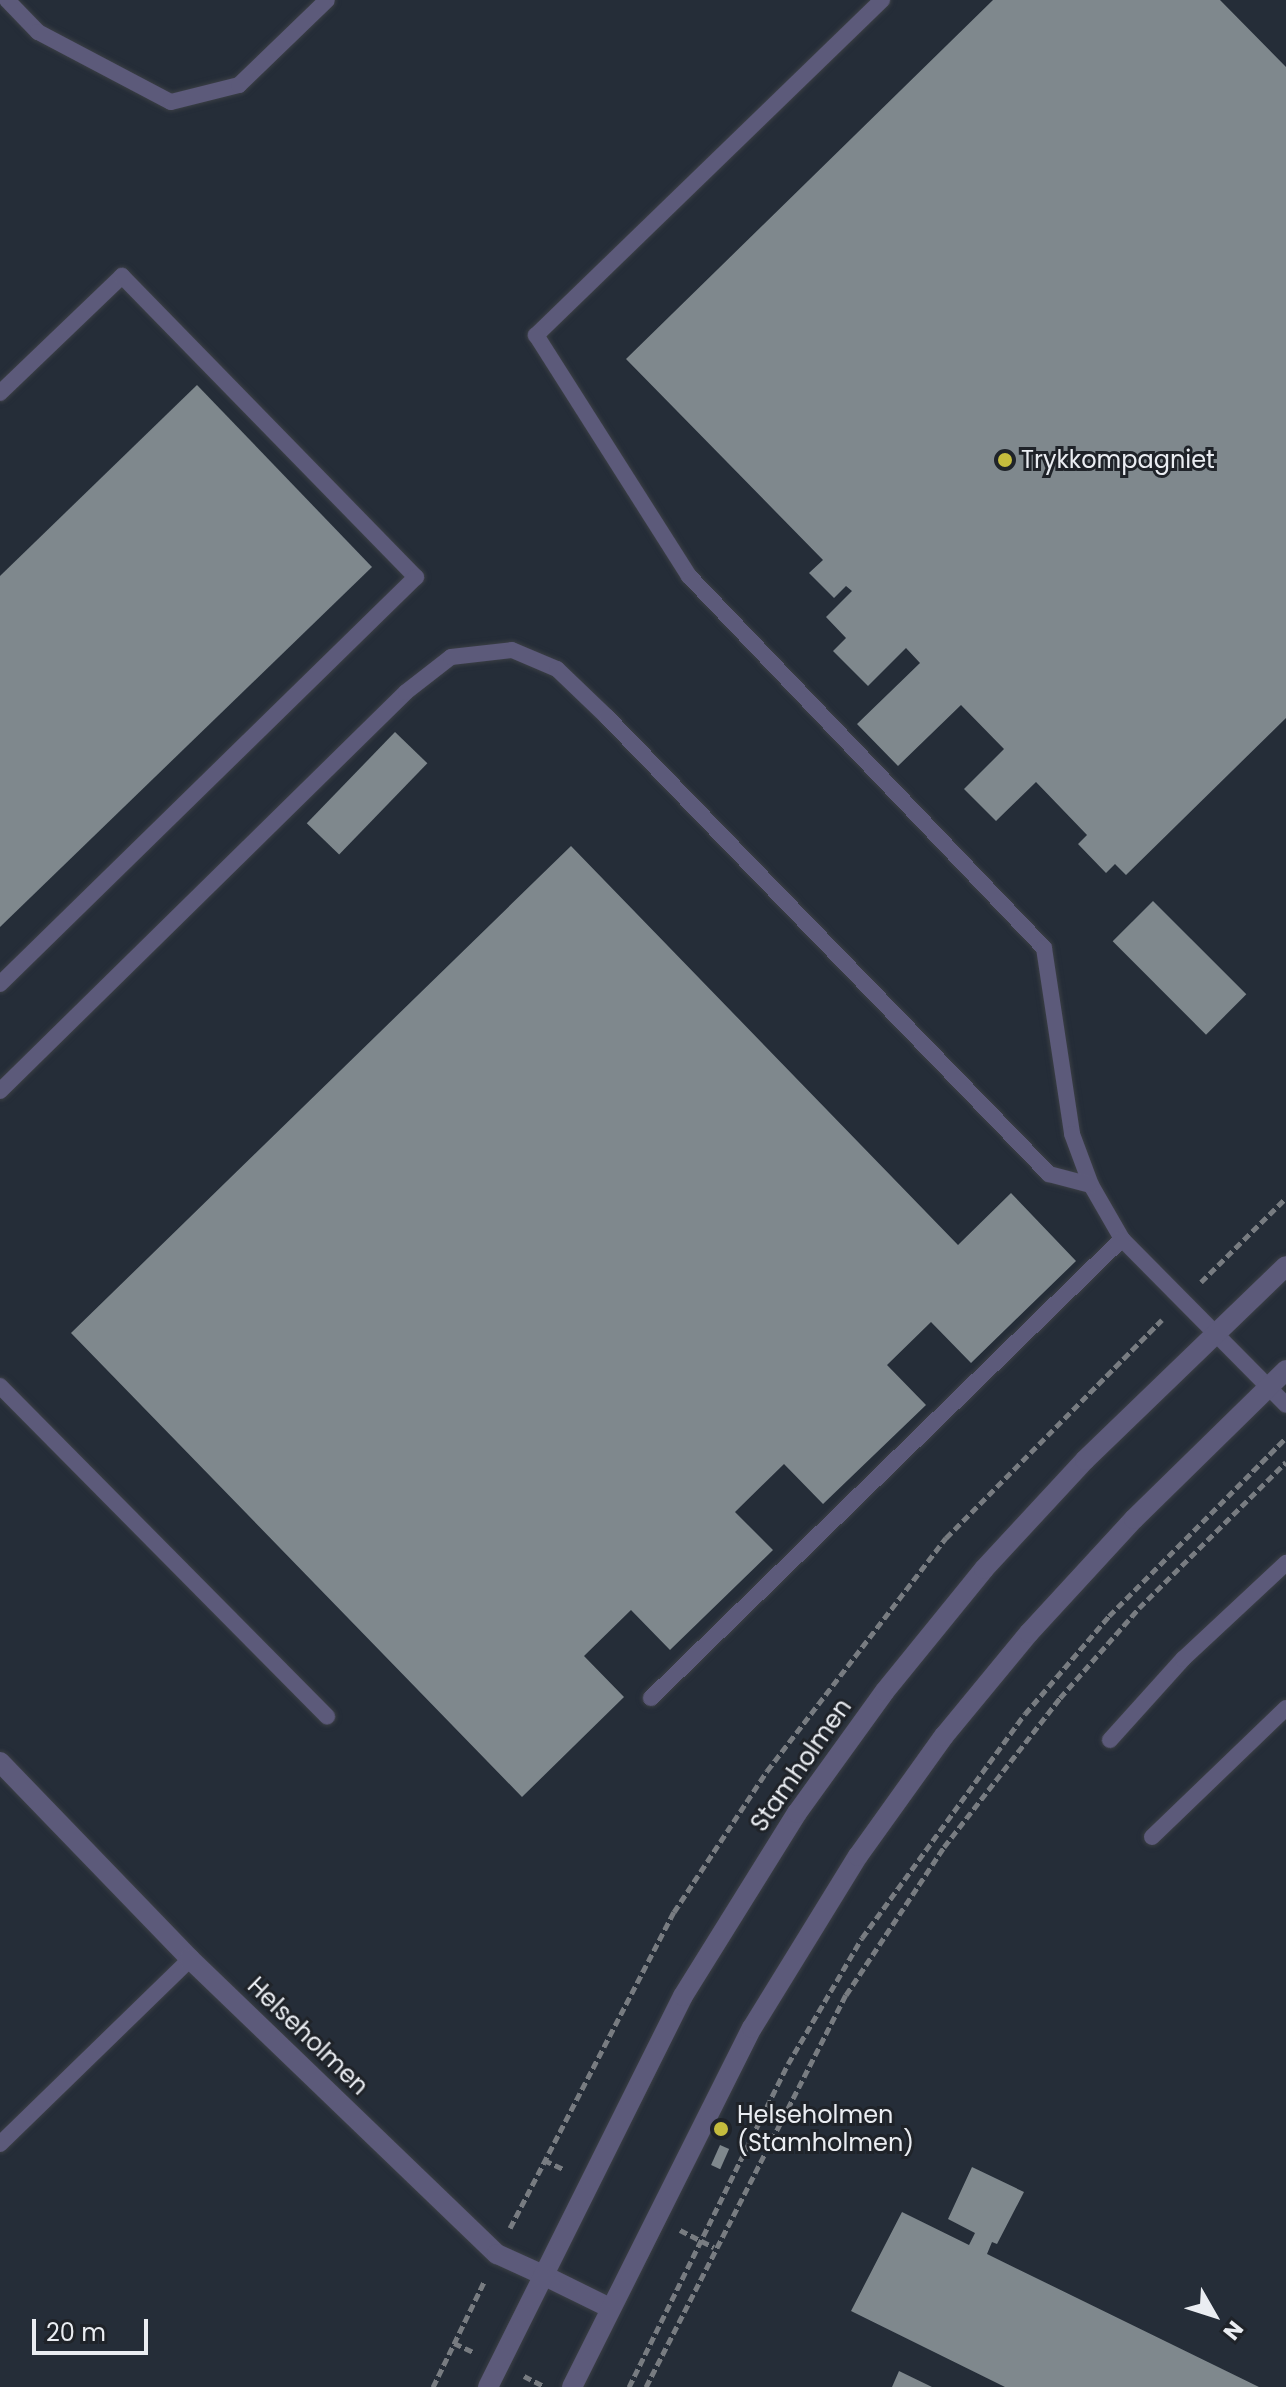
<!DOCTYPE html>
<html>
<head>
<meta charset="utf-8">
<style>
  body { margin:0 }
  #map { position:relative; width:1286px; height:2387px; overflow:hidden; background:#1f2329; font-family:Poppins,sans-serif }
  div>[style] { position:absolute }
  .built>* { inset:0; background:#252d38; transform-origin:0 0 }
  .building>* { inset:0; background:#7f888d; transform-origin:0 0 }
  .path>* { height:5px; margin-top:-2.5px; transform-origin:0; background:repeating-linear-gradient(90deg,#787c81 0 8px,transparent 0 12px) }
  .roads { filter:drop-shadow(0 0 2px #3b3f45) drop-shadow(0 0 2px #3b3f45) }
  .service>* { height:16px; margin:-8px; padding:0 8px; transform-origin:8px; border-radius:8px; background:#5c5a7a }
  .minor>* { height:20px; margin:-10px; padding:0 10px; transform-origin:10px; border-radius:10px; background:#5c5a7a }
  .tertiary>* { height:20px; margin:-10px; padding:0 10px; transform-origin:10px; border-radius:10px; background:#5c5a7a }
  .dots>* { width:22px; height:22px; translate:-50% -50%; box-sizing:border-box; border:4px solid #1f2329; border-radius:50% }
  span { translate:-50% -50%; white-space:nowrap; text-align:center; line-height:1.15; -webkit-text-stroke:6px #1f2329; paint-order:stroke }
  .poi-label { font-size:24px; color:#eaedf2 }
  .left { translate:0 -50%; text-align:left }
  .street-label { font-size:24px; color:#eaedf2 }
  .north { position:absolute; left:1174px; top:2275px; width:80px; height:80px; -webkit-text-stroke:6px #1f2329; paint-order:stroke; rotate:129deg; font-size:22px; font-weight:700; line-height:32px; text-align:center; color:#eaedf2 }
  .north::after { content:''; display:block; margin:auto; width:28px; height:36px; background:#eaedf2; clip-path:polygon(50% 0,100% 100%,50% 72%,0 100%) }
  .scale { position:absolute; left:32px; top:2319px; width:116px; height:36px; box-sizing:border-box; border:4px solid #eaedf2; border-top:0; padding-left:10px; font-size:24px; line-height:28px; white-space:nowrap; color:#eaedf2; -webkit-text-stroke:6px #1f2329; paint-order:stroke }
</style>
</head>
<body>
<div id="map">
  <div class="built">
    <i style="left:0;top:0;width:1286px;height:2387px"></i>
  </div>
  <div class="building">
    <i style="clip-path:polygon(993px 0,1220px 0,1286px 67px,1286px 718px,1126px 875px,1115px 864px,1106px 873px,1078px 844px,1087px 835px,1036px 782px,996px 821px,964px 789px,1004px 749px,961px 705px,898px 766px,857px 724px,920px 663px,906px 648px,868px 686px,833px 651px,846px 638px,826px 617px,852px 591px,846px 586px,834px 598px,809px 573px,823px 560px,626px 359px)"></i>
    <i style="clip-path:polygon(197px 385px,372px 567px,0 927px,0 576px)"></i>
    <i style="left:395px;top:732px;width:45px;height:127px;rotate:44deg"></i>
    <i style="clip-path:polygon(571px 846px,958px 1245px,1011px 1193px,1076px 1261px,971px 1363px,931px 1322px,887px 1365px,926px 1405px,823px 1504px,784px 1464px,735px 1512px,773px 1550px,670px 1650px,631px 1610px,584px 1656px,624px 1697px,522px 1797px,71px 1333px)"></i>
    <i style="left:1153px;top:901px;width:132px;height:57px;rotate:45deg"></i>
    <i style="left:720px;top:2145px;width:10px;height:22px;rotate:24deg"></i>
    <i style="clip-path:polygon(972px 2167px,1024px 2192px,997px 2244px,992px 2242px,987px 2254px,1259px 2387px,1005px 2387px,851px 2311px,902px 2212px,969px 2245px,975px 2233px,948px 2219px)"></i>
    <i style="clip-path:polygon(899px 2371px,932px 2387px,892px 2387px)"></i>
  </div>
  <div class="path">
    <i style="left:1201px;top:1282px;width:120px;rotate:-44.7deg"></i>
    <i style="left:544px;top:2160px;width:23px;rotate:25deg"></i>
    <i style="left:510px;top:2228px;width:356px;rotate:-62.6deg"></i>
    <i style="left:674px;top:1912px;width:169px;rotate:-56.6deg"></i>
    <i style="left:767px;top:1771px;width:294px;rotate:-52.5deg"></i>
    <i style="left:946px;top:1538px;width:307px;rotate:-45.3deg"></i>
    <i style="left:680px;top:2230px;width:38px;rotate:27deg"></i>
    <i style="left:454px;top:2343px;width:23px;rotate:25deg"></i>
    <i style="left:524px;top:2376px;width:22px;rotate:27deg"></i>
    <i style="left:433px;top:2387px;width:119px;rotate:-64.1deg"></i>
    <i style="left:629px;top:2387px;width:360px;rotate:-63.8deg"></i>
    <i style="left:788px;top:2064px;width:146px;rotate:-59.6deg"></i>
    <i style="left:862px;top:1938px;width:277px;rotate:-54deg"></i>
    <i style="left:1025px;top:1714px;width:129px;rotate:-49.4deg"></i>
    <i style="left:1109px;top:1616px;width:251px;rotate:-45.2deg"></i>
    <i style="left:646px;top:2387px;width:440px;rotate:-63deg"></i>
    <i style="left:846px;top:1995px;width:178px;rotate:-56.5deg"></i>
    <i style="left:944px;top:1847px;width:189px;rotate:-52.1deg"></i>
    <i style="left:1060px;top:1698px;width:120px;rotate:-48.7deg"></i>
    <i style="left:1139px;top:1608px;width:207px;rotate:-44.8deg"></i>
  </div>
  <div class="roads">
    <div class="service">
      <i style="left:7px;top:0;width:45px;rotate:45.9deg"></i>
      <i style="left:38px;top:32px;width:150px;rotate:27.8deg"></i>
      <i style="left:171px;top:102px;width:70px;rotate:-14deg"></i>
      <i style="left:239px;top:85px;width:122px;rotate:-44deg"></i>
      <i style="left:882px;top:0;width:482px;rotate:135.9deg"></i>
      <i style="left:536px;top:335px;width:285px;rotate:57.6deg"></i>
      <i style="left:689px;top:576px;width:514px;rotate:46.34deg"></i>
      <i style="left:1044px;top:948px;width:188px;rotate:81.4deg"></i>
      <i style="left:1072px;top:1134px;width:54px;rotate:69.6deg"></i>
      <i style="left:1091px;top:1185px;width:62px;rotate:60.1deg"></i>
      <i style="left:1122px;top:1239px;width:233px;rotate:45.3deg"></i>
      <i style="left:0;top:393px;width:169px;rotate:-43.8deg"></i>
      <i style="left:122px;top:276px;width:421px;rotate:45.7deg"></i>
      <i style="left:416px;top:577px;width:582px;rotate:135.63deg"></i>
      <i style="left:0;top:1091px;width:569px;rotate:-44.5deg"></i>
      <i style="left:406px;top:692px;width:57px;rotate:-37.9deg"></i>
      <i style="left:451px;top:657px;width:61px;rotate:-6.5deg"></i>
      <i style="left:512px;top:650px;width:49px;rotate:22.9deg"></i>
      <i style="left:557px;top:669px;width:69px;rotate:43.8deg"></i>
      <i style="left:607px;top:717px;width:636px;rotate:45.96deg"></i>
      <i style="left:1049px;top:1174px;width:43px;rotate:14.7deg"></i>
      <i style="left:0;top:1386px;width:465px;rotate:45.3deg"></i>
      <i style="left:651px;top:1698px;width:658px;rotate:-44.26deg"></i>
      <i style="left:1110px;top:1740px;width:109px;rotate:-48deg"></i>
      <i style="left:1183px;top:1659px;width:141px;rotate:-43deg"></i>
      <i style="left:1152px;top:1837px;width:186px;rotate:-43.9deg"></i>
      <i style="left:0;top:2144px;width:265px;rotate:-44.2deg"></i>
    </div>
    <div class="minor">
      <i style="left:0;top:1762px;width:274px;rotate:46deg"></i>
      <i style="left:190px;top:1959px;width:426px;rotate:43.9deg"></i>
      <i style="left:497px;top:2254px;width:51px;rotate:24.5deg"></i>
    </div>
    <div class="tertiary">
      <i style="left:543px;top:2275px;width:75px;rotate:26.2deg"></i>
      <i style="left:488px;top:2387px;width:437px;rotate:-63.5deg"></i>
      <i style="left:683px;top:1996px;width:216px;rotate:-58.1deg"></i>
      <i style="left:797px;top:1813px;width:150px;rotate:-54.2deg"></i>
      <i style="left:885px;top:1691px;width:157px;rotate:-50.9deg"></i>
      <i style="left:984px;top:1569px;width:149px;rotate:-47.2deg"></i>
      <i style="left:1085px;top:1460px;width:279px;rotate:-44deg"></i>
      <i style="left:572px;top:2387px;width:402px;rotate:-63.4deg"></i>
      <i style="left:752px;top:2028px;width:202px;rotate:-58.4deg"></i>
      <i style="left:858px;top:1856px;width:148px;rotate:-54.4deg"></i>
      <i style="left:944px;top:1736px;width:134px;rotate:-50.5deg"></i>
      <i style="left:1029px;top:1633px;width:155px;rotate:-47.4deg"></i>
      <i style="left:1134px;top:1519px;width:213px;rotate:-44.4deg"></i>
    </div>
  </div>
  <div class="dots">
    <i style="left:1005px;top:460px;background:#c5bc3d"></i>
    <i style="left:721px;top:2129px;background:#c5bc3d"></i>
  </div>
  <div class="poi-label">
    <span class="left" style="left:1021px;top:460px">Trykkompagniet</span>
    <span class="left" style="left:737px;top:2129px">Helseholmen<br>(Stamholmen)</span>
  </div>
  <div class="street-label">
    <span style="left:801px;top:1765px;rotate:-55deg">Stamholmen</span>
    <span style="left:308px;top:2036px;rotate:44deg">Helseholmen</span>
  </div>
  <div class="north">N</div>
  <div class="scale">20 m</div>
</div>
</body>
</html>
